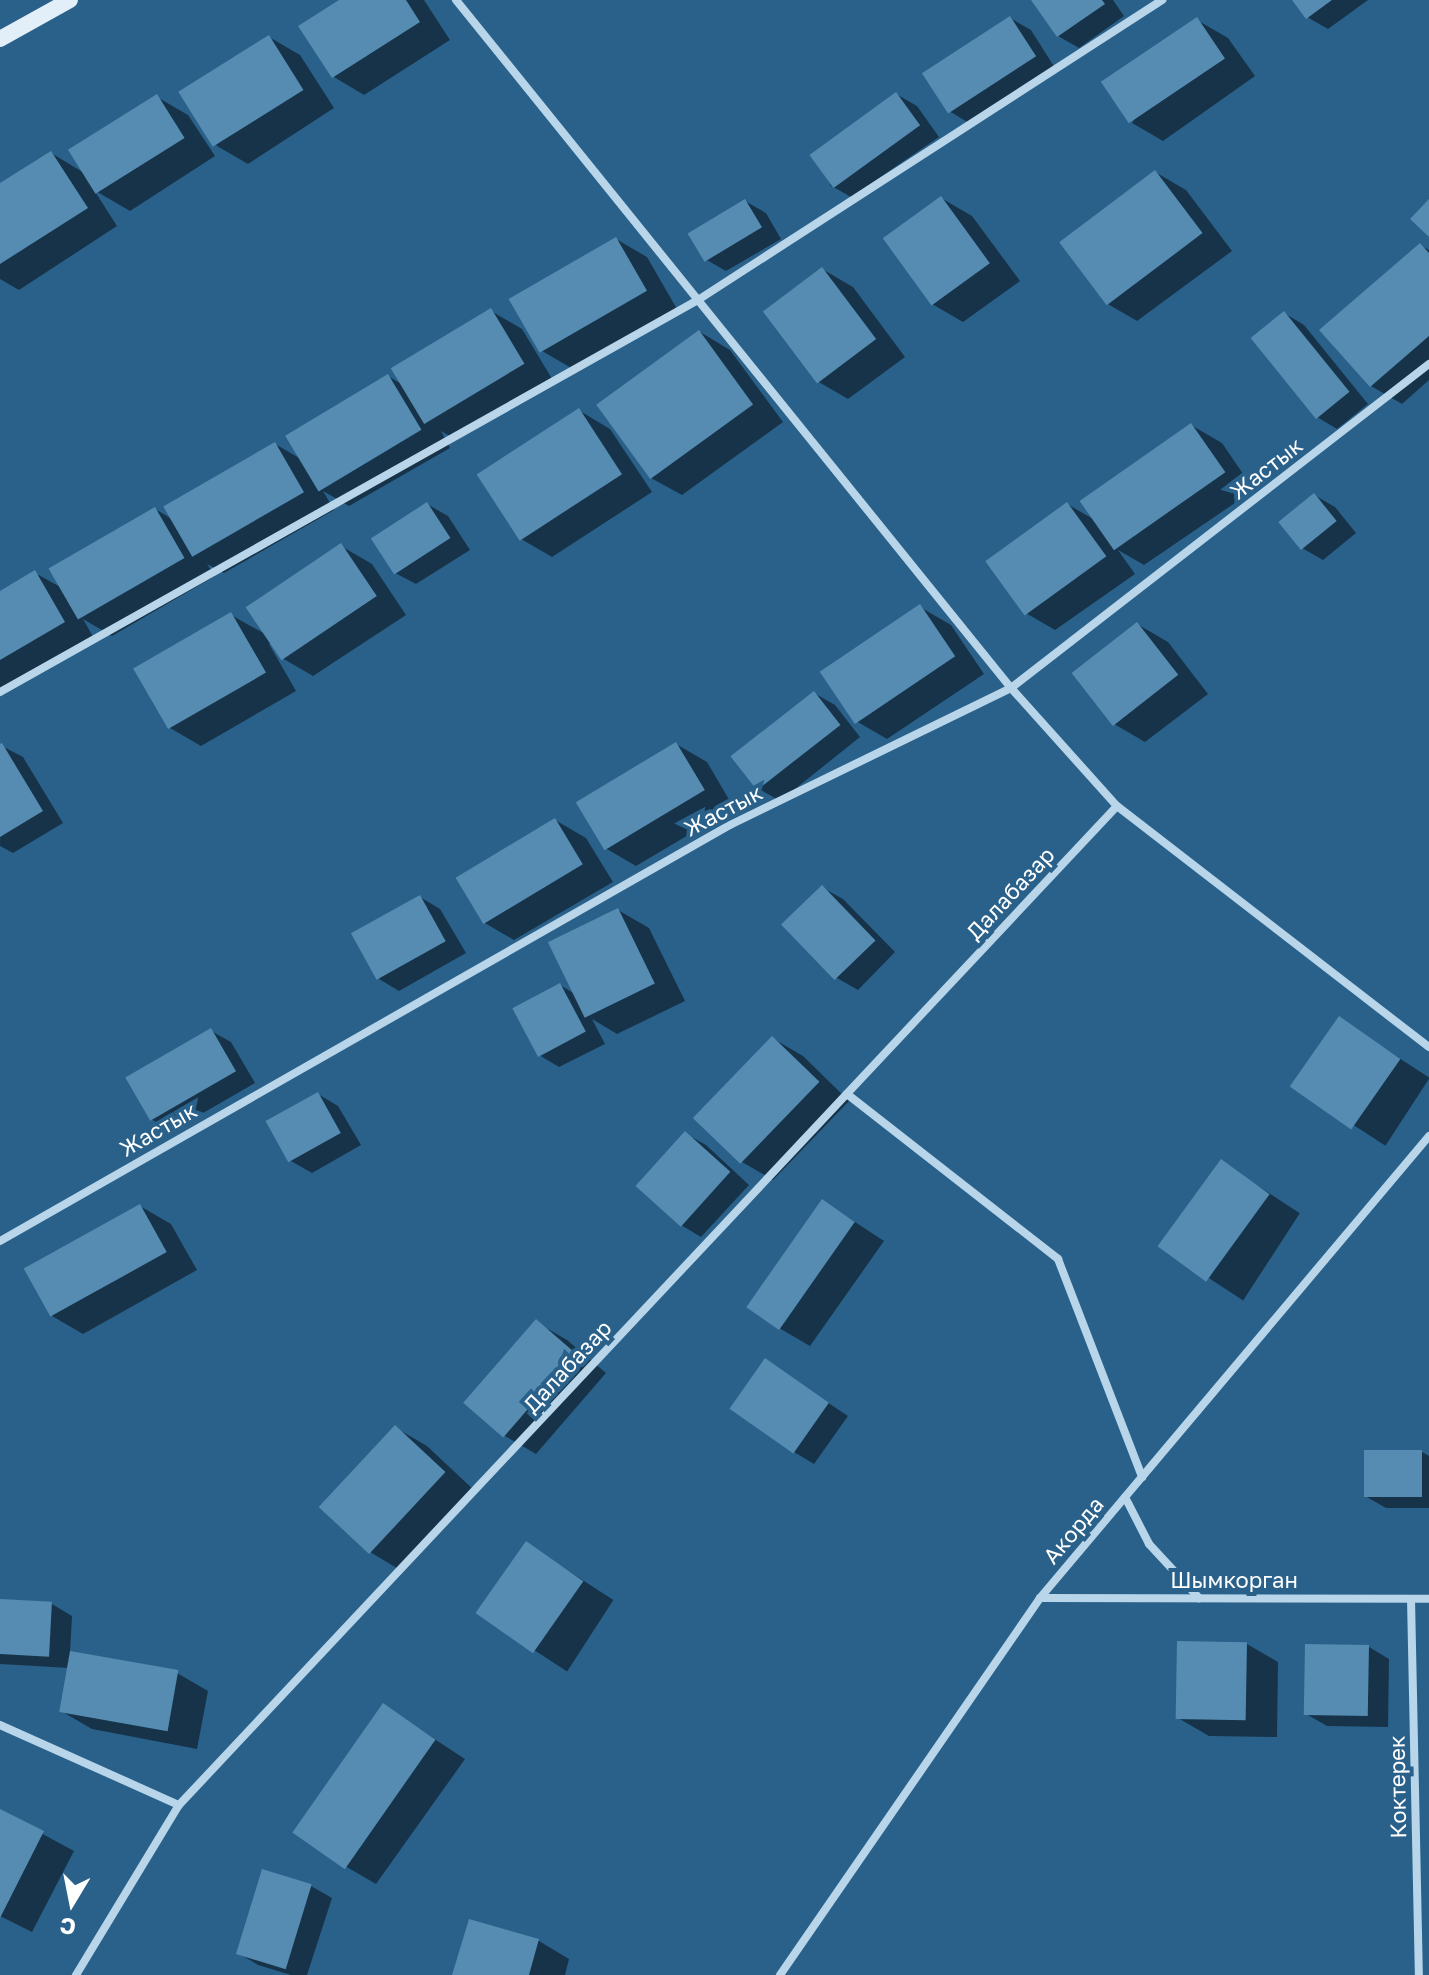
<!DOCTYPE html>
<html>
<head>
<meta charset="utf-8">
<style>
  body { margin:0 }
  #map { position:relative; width:1429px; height:1975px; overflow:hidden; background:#2a618a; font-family:"Golos Text",sans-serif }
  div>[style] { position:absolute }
  .shadow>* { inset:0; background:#0007; transform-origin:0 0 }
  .building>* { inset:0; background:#568cb2; transform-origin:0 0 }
  .minor>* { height:8px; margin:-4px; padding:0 4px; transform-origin:4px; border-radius:4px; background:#b8d5e9 }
  .secondary>* { height:16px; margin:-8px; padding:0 8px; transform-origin:8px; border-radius:8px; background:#e2eef8 }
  span { translate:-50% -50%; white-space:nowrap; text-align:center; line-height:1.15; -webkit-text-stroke:8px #2a618a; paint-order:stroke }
  .street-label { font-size:22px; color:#fff }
  .north { position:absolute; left:32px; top:1863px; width:80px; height:80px; -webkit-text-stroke:6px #2a618a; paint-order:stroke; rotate:190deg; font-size:22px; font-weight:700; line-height:32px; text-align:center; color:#fff }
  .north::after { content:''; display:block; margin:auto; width:28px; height:36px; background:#fff; clip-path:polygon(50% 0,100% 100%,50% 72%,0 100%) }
</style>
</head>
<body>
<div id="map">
  <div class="shadow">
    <i style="clip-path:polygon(343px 0,424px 0,450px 40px,364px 95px,334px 77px)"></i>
    <i style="clip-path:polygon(1034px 0,1113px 0,1124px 16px,1079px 48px,1058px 36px)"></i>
    <i style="clip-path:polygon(1295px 0,1368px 0,1328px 29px,1307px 17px)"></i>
    <i style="clip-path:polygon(1010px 18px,1031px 30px,1055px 68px,969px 123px,949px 111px)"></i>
    <i style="clip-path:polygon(1197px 20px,1228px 38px,1255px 76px,1163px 141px,1132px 123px)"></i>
    <i style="clip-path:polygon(269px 37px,300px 55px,334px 108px,248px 164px,217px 146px,182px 93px)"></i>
    <i style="clip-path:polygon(896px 94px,917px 106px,939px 137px,851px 197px,830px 185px)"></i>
    <i style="clip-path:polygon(157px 97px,188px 115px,215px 156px,130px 211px,94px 190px,117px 226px,19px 290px,0 279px,0 186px,51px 153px,86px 174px)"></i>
    <i style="clip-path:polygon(1155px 172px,1186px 190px,1232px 251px,1137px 321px,1106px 303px)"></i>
    <i style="clip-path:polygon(941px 198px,972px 216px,1020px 281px,963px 322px,932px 304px)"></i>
    <i style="clip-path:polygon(745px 201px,766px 213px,781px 239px,726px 271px,705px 259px)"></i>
    <i style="clip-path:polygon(616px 239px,647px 257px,677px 309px,573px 369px,542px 351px)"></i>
    <i style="clip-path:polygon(1420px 245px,1429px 250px,1429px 380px,1402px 404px,1371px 386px)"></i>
    <i style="clip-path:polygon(822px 269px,853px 287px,905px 357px,848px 399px,817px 381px)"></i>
    <i style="clip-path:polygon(491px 311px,522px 329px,554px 382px,455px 439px,441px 431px,450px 448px,349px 506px,323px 491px,334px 510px,224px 573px,207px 564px,215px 576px,112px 636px,83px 619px,95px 640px,0 695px,0 593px,35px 573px,64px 589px,155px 509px,172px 519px,275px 444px,301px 459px,388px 376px,403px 385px)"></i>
    <i style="clip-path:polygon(1284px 313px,1304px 325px,1368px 404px,1337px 429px,1317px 417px)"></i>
    <i style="clip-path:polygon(700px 332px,730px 350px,783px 422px,682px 495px,651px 478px)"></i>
    <i style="clip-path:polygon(580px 411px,610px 429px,652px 492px,552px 557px,521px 539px)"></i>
    <i style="clip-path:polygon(1191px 425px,1222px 443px,1254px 490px,1144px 565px,1118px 550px,1135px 574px,1055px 630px,1024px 612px,1067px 504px,1095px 520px)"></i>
    <i style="clip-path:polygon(1314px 495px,1335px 507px,1356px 533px,1323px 560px,1302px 548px)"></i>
    <i style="clip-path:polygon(427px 504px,448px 516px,470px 550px,416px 584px,395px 573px)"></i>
    <i style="clip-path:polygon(341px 546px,372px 564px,406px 615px,313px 676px,282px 658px,271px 643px,269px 644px,296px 691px,201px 746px,170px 728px,231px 615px,267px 635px)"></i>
    <i style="clip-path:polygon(920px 607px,951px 625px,984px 674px,887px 739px,856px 721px)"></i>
    <i style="clip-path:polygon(1137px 624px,1168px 642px,1208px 694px,1145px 742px,1114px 724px)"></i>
    <i style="clip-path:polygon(814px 693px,835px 705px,860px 737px,780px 801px,759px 789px)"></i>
    <i style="clip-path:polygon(676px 744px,707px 762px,734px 808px,636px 866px,605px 848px)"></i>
    <i style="clip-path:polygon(2px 746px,23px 757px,63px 823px,13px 853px,0 846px)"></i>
    <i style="clip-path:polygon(555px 820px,586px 838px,613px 882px,514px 940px,483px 922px)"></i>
    <i style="clip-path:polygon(823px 888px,843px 899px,895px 952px,858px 990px,837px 978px)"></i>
    <i style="clip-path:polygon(420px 897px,440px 909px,466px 953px,399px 991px,379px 979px)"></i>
    <i style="clip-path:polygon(618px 910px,649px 928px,685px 1001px,617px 1034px,592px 1019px,605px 1044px,559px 1067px,539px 1055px,560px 985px,575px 994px)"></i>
    <i style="left:1339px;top:1019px;width:108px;height:81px;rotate:33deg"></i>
    <i style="clip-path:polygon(211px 1031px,231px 1042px,255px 1083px,172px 1131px,151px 1119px)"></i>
    <i style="clip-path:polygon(772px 1038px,803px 1056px,849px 1101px,773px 1180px,742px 1162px,696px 1118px)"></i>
    <i style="clip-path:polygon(318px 1094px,338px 1106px,361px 1145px,312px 1173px,291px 1161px)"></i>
    <i style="clip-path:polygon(686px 1134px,706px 1145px,749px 1185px,701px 1237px,681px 1225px)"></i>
    <i style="left:1221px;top:1162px;width:94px;height:104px;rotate:33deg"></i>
    <i style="clip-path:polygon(823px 1201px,884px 1241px,810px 1346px,779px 1328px)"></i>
    <i style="clip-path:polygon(140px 1206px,171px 1224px,197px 1270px,83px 1334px,52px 1316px)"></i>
    <i style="clip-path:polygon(536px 1322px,567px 1340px,606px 1373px,536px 1454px,505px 1436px,466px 1402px)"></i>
    <i style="clip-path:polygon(765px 1361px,848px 1416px,814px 1464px,794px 1452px)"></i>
    <i style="clip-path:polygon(396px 1428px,427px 1446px,475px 1491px,400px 1570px,370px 1552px)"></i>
    <i style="clip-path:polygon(1422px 1452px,1429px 1456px,1429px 1508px,1386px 1508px,1365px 1496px)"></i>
    <i style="left:527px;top:1544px;width:103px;height:85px;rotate:33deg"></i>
    <i style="clip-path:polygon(0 1601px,52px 1604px,72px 1616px,70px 1653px,177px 1673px,208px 1691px,197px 1749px,92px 1729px,61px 1711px,69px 1668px,0 1664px)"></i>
    <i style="clip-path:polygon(1247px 1644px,1278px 1662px,1277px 1737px,1209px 1736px,1178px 1718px)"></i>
    <i style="clip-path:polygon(1369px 1647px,1389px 1659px,1388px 1727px,1327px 1726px,1306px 1714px)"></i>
    <i style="clip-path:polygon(384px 1706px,465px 1759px,376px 1884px,345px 1866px)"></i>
    <i style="clip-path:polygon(0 1811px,74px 1851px,32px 1932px,0 1916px)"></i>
    <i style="clip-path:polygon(311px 1886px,332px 1898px,307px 1975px,291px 1975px,258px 1965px,238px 1953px)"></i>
    <i style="clip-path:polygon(470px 1921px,539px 1941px,569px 1959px,565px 1975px,454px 1975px)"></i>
  </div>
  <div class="building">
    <i style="clip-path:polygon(339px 0,406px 0,420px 22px,332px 78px,298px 26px)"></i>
    <i style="clip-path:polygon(1031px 0,1102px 0,1105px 4px,1057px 37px)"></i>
    <i style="clip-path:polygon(1292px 0,1332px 0,1306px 19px)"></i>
    <i style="left:1010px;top:16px;width:48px;height:105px;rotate:57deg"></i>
    <i style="left:1197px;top:17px;width:50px;height:116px;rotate:56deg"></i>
    <i style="left:269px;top:35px;width:65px;height:107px;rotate:58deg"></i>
    <i style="left:896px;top:92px;width:41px;height:107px;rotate:54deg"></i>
    <i style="left:157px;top:94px;width:52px;height:105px;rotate:58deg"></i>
    <i style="clip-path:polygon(51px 151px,88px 208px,0 264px,0 183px)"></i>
    <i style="left:1155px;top:170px;width:79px;height:120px;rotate:53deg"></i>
    <i style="left:941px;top:196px;width:83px;height:72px;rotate:54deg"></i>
    <i style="left:745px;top:199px;width:33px;height:67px;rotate:59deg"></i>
    <i style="clip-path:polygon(1429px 199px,1429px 237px,1410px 219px)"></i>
    <i style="left:616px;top:237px;width:62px;height:124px;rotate:60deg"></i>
    <i style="clip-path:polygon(1420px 243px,1429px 253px,1429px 336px,1370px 387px,1319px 330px)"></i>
    <i style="left:822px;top:267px;width:90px;height:74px;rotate:53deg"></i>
    <i style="left:491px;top:308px;width:65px;height:117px;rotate:59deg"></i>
    <i style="left:1284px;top:311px;width:104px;height:43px;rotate:51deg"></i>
    <i style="left:699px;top:330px;width:92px;height:127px;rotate:54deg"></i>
    <i style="left:388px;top:374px;width:65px;height:120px;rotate:59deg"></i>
    <i style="left:579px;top:408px;width:79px;height:122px;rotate:57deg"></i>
    <i style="left:1191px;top:423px;width:60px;height:136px;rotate:55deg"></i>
    <i style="left:275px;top:442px;width:58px;height:129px;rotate:60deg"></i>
    <i style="left:1314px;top:493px;width:36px;height:46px;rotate:51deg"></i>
    <i style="left:427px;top:502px;width:43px;height:67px;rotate:57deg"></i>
    <i style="left:1067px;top:502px;width:67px;height:101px;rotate:54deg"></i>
    <i style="left:155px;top:507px;width:59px;height:123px;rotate:60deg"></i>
    <i style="left:341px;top:543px;width:64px;height:115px;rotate:56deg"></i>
    <i style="clip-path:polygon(35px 570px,65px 622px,0 660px,0 591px)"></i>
    <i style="left:920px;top:604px;width:63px;height:121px;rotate:56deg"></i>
    <i style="left:231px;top:612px;width:70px;height:113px;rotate:60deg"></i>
    <i style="left:1137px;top:622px;width:67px;height:83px;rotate:52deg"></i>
    <i style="left:814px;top:691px;width:43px;height:106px;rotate:52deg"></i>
    <i style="left:676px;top:742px;width:56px;height:117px;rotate:59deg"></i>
    <i style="clip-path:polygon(2px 743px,43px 811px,0 837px,0 744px)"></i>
    <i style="left:555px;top:818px;width:54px;height:116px;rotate:59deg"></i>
    <i style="left:822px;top:885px;width:77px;height:57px;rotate:46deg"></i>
    <i style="left:420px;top:895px;width:53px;height:79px;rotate:61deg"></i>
    <i style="left:618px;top:908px;width:84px;height:78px;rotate:64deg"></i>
    <i style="left:560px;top:983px;width:55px;height:54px;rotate:62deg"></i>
    <i style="left:1339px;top:1016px;width:75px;height:86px;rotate:35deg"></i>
    <i style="left:211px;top:1028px;width:50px;height:99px;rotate:60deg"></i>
    <i style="left:772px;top:1036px;width:66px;height:114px;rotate:44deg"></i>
    <i style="left:318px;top:1092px;width:47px;height:60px;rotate:61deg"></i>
    <i style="left:685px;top:1131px;width:61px;height:74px;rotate:42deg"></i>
    <i style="left:1221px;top:1159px;width:60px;height:108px;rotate:36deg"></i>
    <i style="left:822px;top:1199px;width:40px;height:132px;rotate:35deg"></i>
    <i style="left:140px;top:1204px;width:55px;height:133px;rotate:61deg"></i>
    <i style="left:536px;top:1319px;width:53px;height:111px;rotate:41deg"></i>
    <i style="left:765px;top:1358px;width:78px;height:62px;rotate:35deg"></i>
    <i style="left:395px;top:1425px;width:69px;height:112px;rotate:43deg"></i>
    <i style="left:1364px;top:1450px;width:58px;height:47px"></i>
    <i style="left:526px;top:1541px;width:70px;height:88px;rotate:35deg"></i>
    <i style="left:0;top:1599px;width:52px;height:55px;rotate:3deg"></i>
    <i style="left:1177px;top:1641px;width:70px;height:78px;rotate:1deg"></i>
    <i style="left:1305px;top:1644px;width:64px;height:71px;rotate:1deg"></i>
    <i style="left:70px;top:1651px;width:110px;height:62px;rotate:10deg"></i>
    <i style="left:383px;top:1703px;width:64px;height:158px;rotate:35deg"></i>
    <i style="clip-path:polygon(0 1809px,44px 1831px,0 1918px)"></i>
    <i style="left:262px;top:1869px;width:52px;height:89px;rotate:17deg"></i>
    <i style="clip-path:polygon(469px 1919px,539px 1939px,529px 1975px,452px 1975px)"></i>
  </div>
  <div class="minor">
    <i style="left:456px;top:0;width:884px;rotate:51.11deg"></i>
    <i style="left:1011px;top:688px;width:159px;rotate:48.1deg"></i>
    <i style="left:1117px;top:806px;width:394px;rotate:37.7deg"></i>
    <i style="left:0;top:692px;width:801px;rotate:-29.32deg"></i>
    <i style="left:698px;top:300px;width:553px;rotate:-32.88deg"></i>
    <i style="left:847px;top:1094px;width:268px;rotate:38deg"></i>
    <i style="left:1058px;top:1259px;width:234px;rotate:68.9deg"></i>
    <i style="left:0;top:1241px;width:840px;rotate:-29.68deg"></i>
    <i style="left:730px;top:825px;width:313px;rotate:-26deg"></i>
    <i style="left:1011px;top:688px;width:529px;rotate:-37.78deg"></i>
    <i style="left:1125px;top:1497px;width:53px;rotate:62.9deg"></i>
    <i style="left:1149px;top:1544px;width:74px;rotate:47.2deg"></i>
    <i style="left:1040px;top:1598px;width:389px;rotate:0.1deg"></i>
    <i style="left:1411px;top:1599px;width:376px;rotate:88.8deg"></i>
    <i style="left:0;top:1725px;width:196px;rotate:24.1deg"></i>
    <i style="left:76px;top:1975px;width:199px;rotate:-58.8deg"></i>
    <i style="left:179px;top:1805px;width:1370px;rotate:-46.8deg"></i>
    <i style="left:780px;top:1975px;width:458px;rotate:-55.4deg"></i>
    <i style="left:1040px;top:1598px;width:604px;rotate:-49.9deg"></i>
  </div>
  <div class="secondary">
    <i style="left:0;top:39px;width:80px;rotate:-29.1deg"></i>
  </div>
  <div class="street-label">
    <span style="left:1266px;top:468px;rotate:-38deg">Жастык</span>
    <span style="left:723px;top:810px;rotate:-28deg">Жастык</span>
    <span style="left:1010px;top:893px;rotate:-47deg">Далабазар</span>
    <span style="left:158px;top:1129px;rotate:-30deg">Жастык</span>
    <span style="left:567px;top:1366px;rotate:-47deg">Далабазар</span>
    <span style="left:1073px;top:1530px;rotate:-50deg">Акорда</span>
    <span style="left:1234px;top:1580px">Шымкорган</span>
    <span style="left:1397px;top:1787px;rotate:-91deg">Коктерек</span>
  </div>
  <div class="north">С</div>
</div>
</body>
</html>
